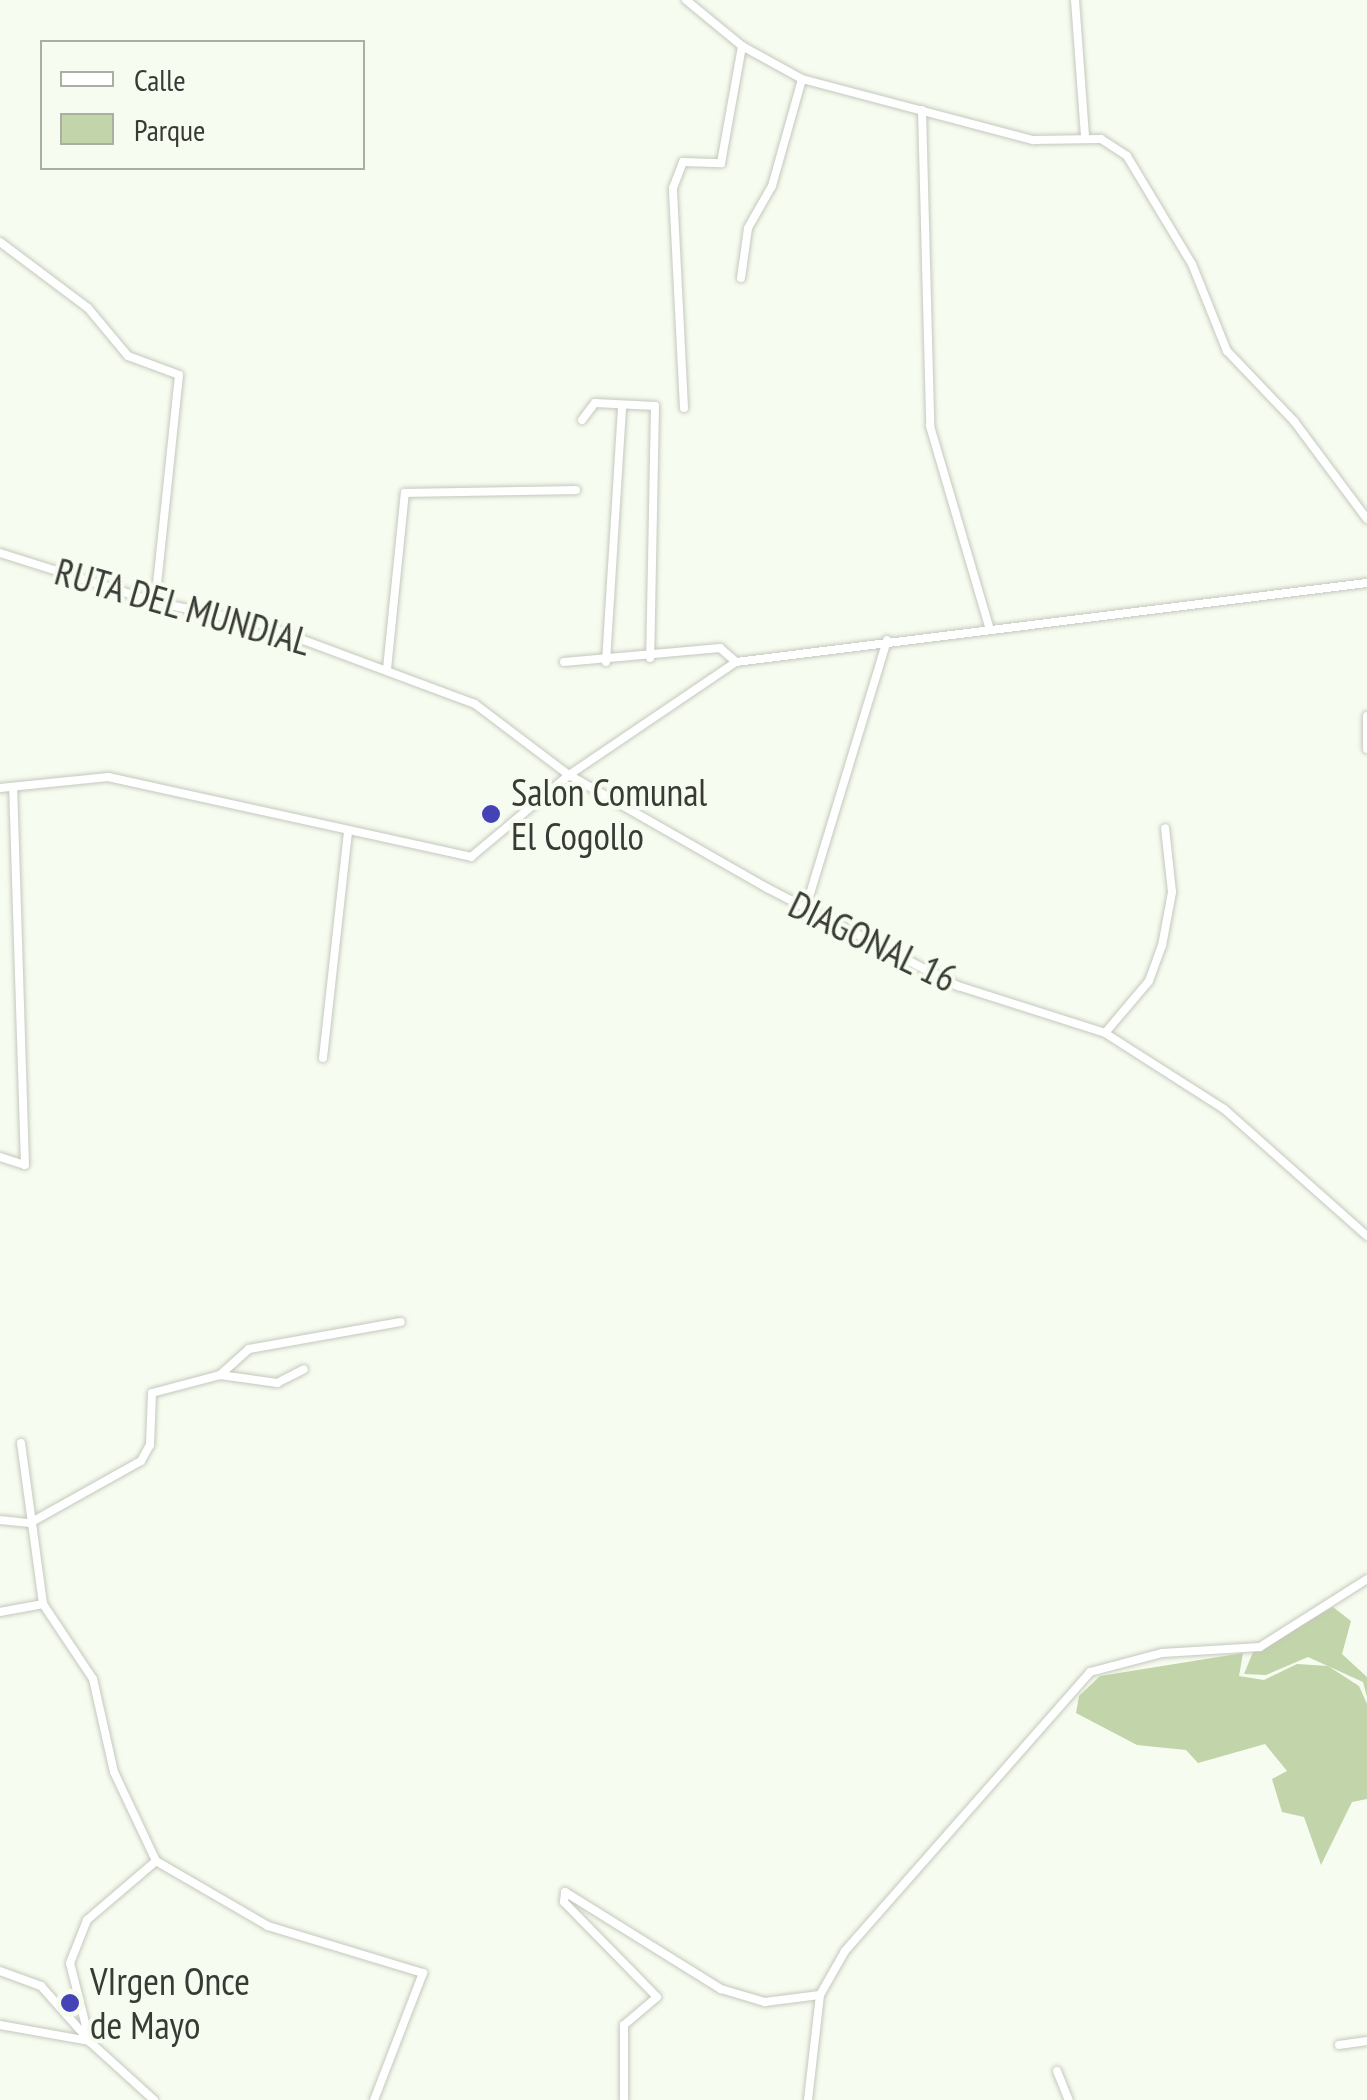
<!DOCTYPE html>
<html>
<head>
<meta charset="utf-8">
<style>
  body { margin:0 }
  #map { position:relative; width:1367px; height:2100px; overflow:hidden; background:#f7fcf0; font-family:"PT Sans Narrow",sans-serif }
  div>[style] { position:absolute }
  .green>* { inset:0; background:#c2d4a9 }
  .roads { filter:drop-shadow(0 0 2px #c4c8bd) drop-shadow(0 0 2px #c4c8bd) }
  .minor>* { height:8px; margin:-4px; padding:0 4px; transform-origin:4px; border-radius:4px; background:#fff }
  .dots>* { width:28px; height:28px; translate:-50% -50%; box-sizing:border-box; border:5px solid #f7fcf0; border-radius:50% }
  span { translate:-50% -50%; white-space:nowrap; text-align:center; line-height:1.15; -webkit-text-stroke:8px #f7fcf0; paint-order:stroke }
  .street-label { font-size:38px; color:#383a35 }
  .poi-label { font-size:38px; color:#383a35 }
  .left { translate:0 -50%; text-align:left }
  .legend { position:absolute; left:40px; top:40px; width:325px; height:130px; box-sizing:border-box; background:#f7fcf0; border:2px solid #abaea5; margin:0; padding:12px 18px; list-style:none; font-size:30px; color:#383a35 }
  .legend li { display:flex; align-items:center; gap:20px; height:50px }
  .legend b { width:50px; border:2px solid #abaea5 }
</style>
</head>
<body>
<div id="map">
  <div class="green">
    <i style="clip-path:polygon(1333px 1607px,1351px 1621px,1342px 1654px,1367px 1677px,1367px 1697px,1363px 1682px,1308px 1657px,1266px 1675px,1244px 1674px,1253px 1652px)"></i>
    <i style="clip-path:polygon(1243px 1653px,1239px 1676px,1264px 1680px,1297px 1664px,1328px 1666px,1359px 1686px,1367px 1704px,1367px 1799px,1352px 1802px,1321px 1865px,1304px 1817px,1282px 1812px,1272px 1779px,1287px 1771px,1265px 1744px,1198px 1763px,1186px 1750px,1137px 1745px,1076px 1713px,1079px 1696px,1100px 1676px)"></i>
  </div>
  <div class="roads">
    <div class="minor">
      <i style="left:686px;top:0;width:72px;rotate:39.4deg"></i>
      <i style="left:742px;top:46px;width:68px;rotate:28.8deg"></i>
      <i style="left:802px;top:79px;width:239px;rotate:14.8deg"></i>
      <i style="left:1033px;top:140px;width:68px;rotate:-0.8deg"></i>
      <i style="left:1101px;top:139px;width:31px;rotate:33deg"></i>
      <i style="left:1127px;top:156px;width:126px;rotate:59deg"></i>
      <i style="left:1192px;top:264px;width:94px;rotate:68.1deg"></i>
      <i style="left:1227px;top:351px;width:97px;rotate:46.3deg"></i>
      <i style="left:1294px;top:421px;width:122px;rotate:53.3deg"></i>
      <i style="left:1075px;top:0;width:136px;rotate:85.8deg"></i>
      <i style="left:922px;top:110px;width:316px;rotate:88.5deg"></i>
      <i style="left:930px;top:426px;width:209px;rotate:73.6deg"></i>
      <i style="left:0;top:242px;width:110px;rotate:36.9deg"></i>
      <i style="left:88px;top:308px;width:62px;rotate:50.2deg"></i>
      <i style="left:128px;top:356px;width:54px;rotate:20.4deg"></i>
      <i style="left:179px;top:375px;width:228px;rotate:96deg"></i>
      <i style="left:741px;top:278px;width:50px;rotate:-82deg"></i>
      <i style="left:748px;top:228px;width:48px;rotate:-60.3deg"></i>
      <i style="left:772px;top:186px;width:111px;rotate:-74.3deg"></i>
      <i style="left:684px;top:408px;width:220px;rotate:-92.9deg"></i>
      <i style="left:673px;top:188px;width:28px;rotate:-69deg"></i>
      <i style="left:683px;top:162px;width:38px;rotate:2deg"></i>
      <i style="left:721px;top:163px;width:119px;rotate:-79.8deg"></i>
      <i style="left:582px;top:420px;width:21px;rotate:-53deg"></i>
      <i style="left:595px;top:403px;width:60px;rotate:2.9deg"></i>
      <i style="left:655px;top:406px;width:252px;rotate:91.1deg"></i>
      <i style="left:0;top:553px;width:163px;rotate:17.5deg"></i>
      <i style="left:155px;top:602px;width:107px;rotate:11.8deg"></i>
      <i style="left:260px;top:624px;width:229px;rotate:20.4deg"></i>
      <i style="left:475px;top:704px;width:118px;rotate:37.1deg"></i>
      <i style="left:569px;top:775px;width:228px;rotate:29.7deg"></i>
      <i style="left:767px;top:888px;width:215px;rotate:27.2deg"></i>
      <i style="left:958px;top:986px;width:154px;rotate:17.7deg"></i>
      <i style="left:1105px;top:1033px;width:141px;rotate:32.6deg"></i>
      <i style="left:1224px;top:1109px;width:191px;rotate:41.6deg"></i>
      <i style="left:564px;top:662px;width:157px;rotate:-5.1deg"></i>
      <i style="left:720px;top:648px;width:21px;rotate:41deg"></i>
      <i style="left:606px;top:662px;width:256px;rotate:-86.4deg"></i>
      <i style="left:387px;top:669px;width:177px;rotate:-84.2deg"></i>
      <i style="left:405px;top:493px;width:171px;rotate:-1deg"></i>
      <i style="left:1367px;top:716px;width:33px;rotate:90deg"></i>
      <i style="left:0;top:788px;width:109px;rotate:-5.8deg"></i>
      <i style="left:108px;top:777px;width:372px;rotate:12.4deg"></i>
      <i style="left:471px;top:857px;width:128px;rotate:-39.9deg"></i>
      <i style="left:569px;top:775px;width:202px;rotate:-34.1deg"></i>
      <i style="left:736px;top:662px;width:636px;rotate:-7.14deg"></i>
      <i style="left:806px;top:907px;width:279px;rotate:-73.1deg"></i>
      <i style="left:1105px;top:1033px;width:68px;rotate:-49.8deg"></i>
      <i style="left:1149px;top:981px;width:37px;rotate:-70deg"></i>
      <i style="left:1162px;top:946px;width:55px;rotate:-79.5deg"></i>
      <i style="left:1172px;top:892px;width:64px;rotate:-96.2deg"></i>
      <i style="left:323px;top:1058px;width:229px;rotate:-83.7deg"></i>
      <i style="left:0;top:1157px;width:26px;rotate:18deg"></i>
      <i style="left:25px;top:1165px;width:378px;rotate:-91.8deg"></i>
      <i style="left:220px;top:1375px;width:39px;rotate:-42deg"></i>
      <i style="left:249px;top:1349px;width:154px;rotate:-10.1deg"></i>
      <i style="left:21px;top:1443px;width:162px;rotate:82.2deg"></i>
      <i style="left:43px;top:1604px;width:90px;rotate:56.3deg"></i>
      <i style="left:93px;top:1679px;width:95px;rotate:77.3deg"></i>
      <i style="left:114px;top:1772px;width:98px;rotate:64.7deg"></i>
      <i style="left:156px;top:1861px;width:129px;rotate:30.1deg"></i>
      <i style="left:268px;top:1926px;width:162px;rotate:16.9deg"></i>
      <i style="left:423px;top:1973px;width:136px;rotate:111.1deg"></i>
      <i style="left:0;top:1520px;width:30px;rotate:6deg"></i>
      <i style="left:30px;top:1523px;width:127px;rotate:-29.2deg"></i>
      <i style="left:141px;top:1461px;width:18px;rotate:-61deg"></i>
      <i style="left:150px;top:1445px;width:52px;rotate:-87.8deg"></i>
      <i style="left:152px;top:1393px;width:70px;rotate:-14.8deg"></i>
      <i style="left:220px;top:1375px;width:58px;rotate:8deg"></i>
      <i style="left:277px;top:1383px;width:30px;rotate:-27deg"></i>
      <i style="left:0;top:1612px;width:44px;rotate:-10.5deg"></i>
      <i style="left:0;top:1971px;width:44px;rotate:20.1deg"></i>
      <i style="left:41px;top:1986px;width:69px;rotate:48.5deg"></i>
      <i style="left:0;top:2025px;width:90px;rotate:10.2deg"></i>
      <i style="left:1339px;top:2045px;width:28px;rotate:-8deg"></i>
      <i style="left:1057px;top:2071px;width:31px;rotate:68deg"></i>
      <i style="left:154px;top:2100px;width:86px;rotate:-137.8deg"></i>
      <i style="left:90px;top:2042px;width:81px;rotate:-104.2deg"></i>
      <i style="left:70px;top:1963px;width:46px;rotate:-68.4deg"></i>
      <i style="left:87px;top:1920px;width:91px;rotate:-40.5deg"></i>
      <i style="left:624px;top:2100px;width:75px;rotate:-90deg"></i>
      <i style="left:624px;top:2025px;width:43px;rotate:-40.3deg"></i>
      <i style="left:657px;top:1997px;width:133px;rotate:-134.4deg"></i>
      <i style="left:564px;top:1902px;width:10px;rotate:-84deg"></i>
      <i style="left:565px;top:1892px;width:184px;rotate:31.9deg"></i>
      <i style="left:721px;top:1989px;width:46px;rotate:16.5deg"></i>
      <i style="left:765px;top:2002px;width:55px;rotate:-7.3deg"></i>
      <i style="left:808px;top:2100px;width:106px;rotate:-83.5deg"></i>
      <i style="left:820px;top:1995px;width:51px;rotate:-60.4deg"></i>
      <i style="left:845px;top:1951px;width:371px;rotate:-48.7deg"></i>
      <i style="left:1090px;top:1672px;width:74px;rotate:-14.8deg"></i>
      <i style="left:1162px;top:1653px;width:98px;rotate:-3.5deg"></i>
      <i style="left:1260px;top:1647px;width:127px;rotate:-32.4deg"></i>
    </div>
  </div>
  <div class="dots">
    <i style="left:491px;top:814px;background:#4442b7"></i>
    <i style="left:70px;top:2003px;background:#4442b7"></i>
  </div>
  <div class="street-label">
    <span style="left:183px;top:606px;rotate:16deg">RUTA DEL MUNDIAL</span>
    <span style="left:873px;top:941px;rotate:26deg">DIAGONAL 16</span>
  </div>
  <div class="poi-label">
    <span class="left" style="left:511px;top:814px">Salon Comunal<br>El Cogollo</span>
    <span class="left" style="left:90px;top:2003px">VIrgen Once<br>de Mayo</span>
  </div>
  <ul class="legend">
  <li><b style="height:12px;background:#fff"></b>Calle</li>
  <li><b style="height:28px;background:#c2d4a9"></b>Parque</li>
  </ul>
</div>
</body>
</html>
